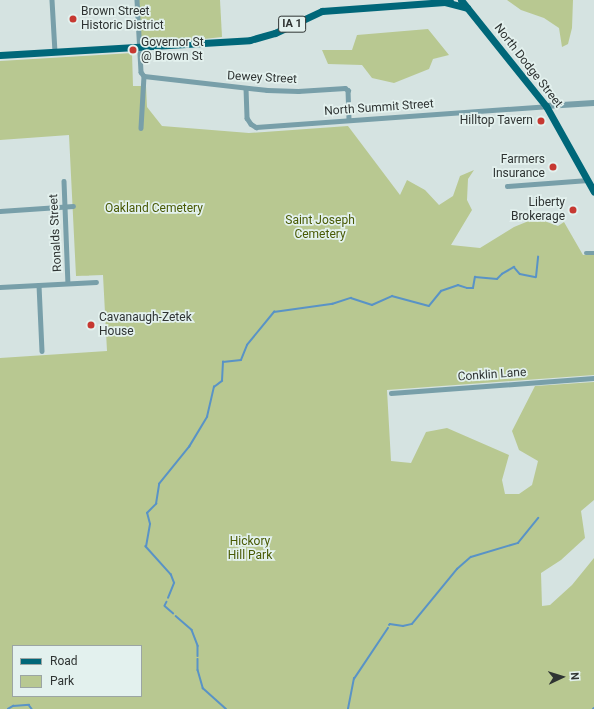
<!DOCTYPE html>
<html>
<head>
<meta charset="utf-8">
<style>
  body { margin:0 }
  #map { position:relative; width:594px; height:709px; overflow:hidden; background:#d5e3e1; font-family:Roboto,sans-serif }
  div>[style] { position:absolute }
  .green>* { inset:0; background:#b8c891 }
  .stream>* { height:1.5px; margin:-0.75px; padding:0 0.75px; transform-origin:0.75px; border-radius:0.75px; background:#5993c6 }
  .minor>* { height:4.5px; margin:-2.25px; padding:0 2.25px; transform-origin:2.25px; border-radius:2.25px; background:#789fa9 }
  .tertiary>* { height:6px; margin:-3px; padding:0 3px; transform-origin:3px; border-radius:3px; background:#789fa9 }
  .primary>* { height:7px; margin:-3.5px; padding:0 3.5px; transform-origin:3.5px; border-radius:3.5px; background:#006779 }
  .dots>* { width:11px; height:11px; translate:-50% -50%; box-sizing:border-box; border:2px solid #e3f1ee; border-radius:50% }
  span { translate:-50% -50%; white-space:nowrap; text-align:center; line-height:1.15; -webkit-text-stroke:3.5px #e3f1ee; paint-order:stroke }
  .shield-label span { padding:1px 3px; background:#e3f1ee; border:1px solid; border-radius:3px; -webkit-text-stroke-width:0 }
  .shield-label { font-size:11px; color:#2f3433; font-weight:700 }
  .poi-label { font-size:12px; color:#2f3433 }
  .left { translate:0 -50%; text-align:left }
  .right { translate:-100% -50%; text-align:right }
  .street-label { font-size:12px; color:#2f3433 }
  .park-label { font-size:12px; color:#495a05 }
  .legend { position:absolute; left:12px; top:645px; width:130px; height:52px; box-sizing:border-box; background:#e3f1ee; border:1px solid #9ba5a3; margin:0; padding:5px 7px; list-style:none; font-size:12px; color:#2f3433 }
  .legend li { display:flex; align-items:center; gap:8px; height:20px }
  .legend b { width:20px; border:1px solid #9ba5a3 }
  .north { position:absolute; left:542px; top:657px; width:40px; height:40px; -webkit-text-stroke:3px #e3f1ee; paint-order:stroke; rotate:86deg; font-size:11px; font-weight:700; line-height:16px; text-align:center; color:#2f3433 }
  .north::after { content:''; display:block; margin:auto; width:14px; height:18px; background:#2f3433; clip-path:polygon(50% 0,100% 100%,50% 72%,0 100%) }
</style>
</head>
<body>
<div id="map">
  <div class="green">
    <i style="clip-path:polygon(139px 0,220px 0,222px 37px,140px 46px)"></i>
    <i style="clip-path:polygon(507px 0,573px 0,572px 28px,568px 44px,562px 47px,559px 28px,544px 18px,521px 10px)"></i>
    <i style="clip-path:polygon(428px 29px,449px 55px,433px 59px,429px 69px,394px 83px,372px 78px,362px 65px,328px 64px,322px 50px,352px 50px,357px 35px)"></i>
    <i style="clip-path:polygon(evenodd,132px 53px,133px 86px,146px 86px,147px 107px,162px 126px,249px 133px,348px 126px,400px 195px,407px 180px,425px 190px,439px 205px,453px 196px,460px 176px,474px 170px,468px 179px,467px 200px,472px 210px,451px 245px,480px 248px,514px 227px,536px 218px,558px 226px,564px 222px,583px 255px,594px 254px,594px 375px,387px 390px,391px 461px,411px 463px,426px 432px,447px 428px,509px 455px,502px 480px,505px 494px,519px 494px,532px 485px,538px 461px,519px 450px,512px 431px,535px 386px,594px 382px,594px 500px,581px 511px,585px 538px,561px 560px,541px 573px,542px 606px,550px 605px,572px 585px,594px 558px,594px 709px,0 709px,0 358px,107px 351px,103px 275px,76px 276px,69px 135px,0 140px,0 61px,132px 53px,13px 646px,141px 646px,141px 696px,13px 696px,13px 646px)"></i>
  </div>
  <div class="stream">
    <i style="left:168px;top:598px;width:16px;rotate:-68deg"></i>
    <i style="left:174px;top:583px;width:9px;rotate:-111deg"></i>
    <i style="left:171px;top:575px;width:38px;rotate:-132deg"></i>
    <i style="left:146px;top:547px;width:23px;rotate:-80deg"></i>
    <i style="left:150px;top:524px;width:11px;rotate:-105deg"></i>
    <i style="left:147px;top:513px;width:13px;rotate:-45deg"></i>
    <i style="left:156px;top:504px;width:20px;rotate:-81deg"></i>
    <i style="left:159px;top:484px;width:48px;rotate:-51deg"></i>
    <i style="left:189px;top:447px;width:35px;rotate:-59deg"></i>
    <i style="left:207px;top:417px;width:31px;rotate:-77deg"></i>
    <i style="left:214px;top:387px;width:10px;rotate:-37deg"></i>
    <i style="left:222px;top:381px;width:19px;rotate:-87deg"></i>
    <i style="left:223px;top:362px;width:18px;rotate:-6deg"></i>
    <i style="left:241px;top:360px;width:16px;rotate:-68deg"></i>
    <i style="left:247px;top:345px;width:43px;rotate:-50.7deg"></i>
    <i style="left:274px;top:312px;width:59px;rotate:-7.9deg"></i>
    <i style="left:332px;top:304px;width:20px;rotate:-18deg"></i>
    <i style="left:351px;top:298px;width:22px;rotate:18deg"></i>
    <i style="left:372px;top:305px;width:22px;rotate:-24deg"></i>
    <i style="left:392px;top:296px;width:38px;rotate:15deg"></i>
    <i style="left:429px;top:306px;width:19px;rotate:-51deg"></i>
    <i style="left:441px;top:291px;width:18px;rotate:-19deg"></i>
    <i style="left:458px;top:285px;width:9px;rotate:18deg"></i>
    <i style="left:467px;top:288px;width:6px"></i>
    <i style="left:473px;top:288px;width:11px;rotate:-80deg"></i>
    <i style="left:475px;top:277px;width:22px;rotate:5deg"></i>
    <i style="left:497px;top:279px;width:7px;rotate:-45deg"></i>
    <i style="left:502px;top:274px;width:14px;rotate:-30deg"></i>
    <i style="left:514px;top:267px;width:9px;rotate:49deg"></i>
    <i style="left:520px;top:274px;width:16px;rotate:11deg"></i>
    <i style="left:536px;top:277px;width:20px;rotate:-84deg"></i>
    <i style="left:167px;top:602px;width:4px;rotate:117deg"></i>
    <i style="left:165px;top:606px;width:11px;rotate:41deg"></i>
    <i style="left:176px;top:616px;width:21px;rotate:41deg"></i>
    <i style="left:192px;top:630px;width:17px;rotate:69deg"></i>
    <i style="left:198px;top:646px;width:10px;rotate:90deg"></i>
    <i style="left:389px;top:625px;width:1px;rotate:-45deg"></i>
    <i style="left:390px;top:624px;width:13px;rotate:9deg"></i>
    <i style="left:403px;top:626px;width:9px;rotate:-13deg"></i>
    <i style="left:412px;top:624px;width:71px;rotate:-50.7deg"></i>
    <i style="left:457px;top:569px;width:18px;rotate:-41deg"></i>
    <i style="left:471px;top:557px;width:49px;rotate:-16.6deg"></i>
    <i style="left:518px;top:543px;width:32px;rotate:-51deg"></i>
    <i style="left:198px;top:659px;width:11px;rotate:90deg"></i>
    <i style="left:198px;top:670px;width:19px;rotate:74deg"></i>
    <i style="left:203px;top:688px;width:31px;rotate:42deg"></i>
    <i style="left:8px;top:709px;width:6px;rotate:-31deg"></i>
    <i style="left:13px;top:706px;width:16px;rotate:-4deg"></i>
    <i style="left:29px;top:705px;width:5px;rotate:53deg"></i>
    <i style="left:348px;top:709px;width:31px;rotate:-79deg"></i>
    <i style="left:354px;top:679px;width:61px;rotate:-56.3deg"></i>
    <i style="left:593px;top:709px;width:1px;rotate:-45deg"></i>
  </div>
  <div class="minor">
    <i style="left:52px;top:0;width:52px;rotate:86.7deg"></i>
    <i style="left:137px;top:0;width:72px;rotate:86.8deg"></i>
    <i style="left:141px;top:72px;width:5px;rotate:53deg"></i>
    <i style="left:144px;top:76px;width:52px;rotate:93.3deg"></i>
    <i style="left:144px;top:76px;width:124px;rotate:6.5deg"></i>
    <i style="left:267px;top:90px;width:31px;rotate:2deg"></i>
    <i style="left:298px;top:91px;width:47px;rotate:-3.7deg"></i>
    <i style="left:345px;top:88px;width:4px;rotate:34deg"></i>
    <i style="left:348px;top:90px;width:30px;rotate:88deg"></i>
    <i style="left:246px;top:88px;width:30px;rotate:88deg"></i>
    <i style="left:247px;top:118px;width:7px;rotate:56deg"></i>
    <i style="left:251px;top:124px;width:6px;rotate:31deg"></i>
    <i style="left:256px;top:127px;width:291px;rotate:-4.1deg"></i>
    <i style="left:64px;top:181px;width:102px;rotate:87.8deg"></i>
    <i style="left:507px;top:186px;width:81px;rotate:-4.2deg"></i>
    <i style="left:0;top:211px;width:73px;rotate:-3.9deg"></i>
    <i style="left:586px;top:253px;width:8px"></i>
    <i style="left:39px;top:285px;width:66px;rotate:87.4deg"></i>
    <i style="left:0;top:287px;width:96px;rotate:-3deg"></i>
    <i style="left:391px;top:393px;width:204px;rotate:-4.2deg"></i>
  </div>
  <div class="tertiary">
    <i style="left:546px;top:106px;width:48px;rotate:-3.6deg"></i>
  </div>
  <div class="primary">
    <i style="left:461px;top:0;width:136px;rotate:51.3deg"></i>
    <i style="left:546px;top:106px;width:98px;rotate:60.8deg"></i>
    <i style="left:445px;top:2px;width:23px;rotate:15deg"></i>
    <i style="left:0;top:55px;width:250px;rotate:-3.4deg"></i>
    <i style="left:250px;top:40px;width:26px;rotate:-16deg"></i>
    <i style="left:275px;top:33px;width:52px;rotate:-25.1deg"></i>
    <i style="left:322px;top:11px;width:123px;rotate:-4.2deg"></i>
    <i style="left:445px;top:2px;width:5px;rotate:-22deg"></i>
  </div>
  <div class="dots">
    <i style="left:73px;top:19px;background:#c63831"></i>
    <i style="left:133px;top:50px;background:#c63831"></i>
    <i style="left:541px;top:121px;background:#c63831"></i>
    <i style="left:553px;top:167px;background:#c63831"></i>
    <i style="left:573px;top:210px;background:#c63831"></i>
    <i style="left:91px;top:325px;background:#c63831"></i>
  </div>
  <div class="shield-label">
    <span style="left:292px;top:24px">IA 1</span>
  </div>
  <div class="poi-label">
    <span class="left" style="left:81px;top:19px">Brown Street<br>Historic District</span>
    <span class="left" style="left:141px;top:50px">Governor St<br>@ Brown St</span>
    <span class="right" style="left:533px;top:121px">Hilltop Tavern</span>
    <span class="right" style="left:545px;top:167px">Farmers<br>Insurance</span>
    <span class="right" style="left:565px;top:210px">Liberty<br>Brokerage</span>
    <span class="left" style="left:99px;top:325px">Cavanaugh-Zetek<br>House</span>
  </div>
  <div class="street-label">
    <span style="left:528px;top:66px;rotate:52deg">North Dodge Street</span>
    <span style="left:262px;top:78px;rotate:3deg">Dewey Street</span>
    <span style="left:379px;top:108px;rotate:-4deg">North Summit Street</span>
    <span style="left:56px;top:233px;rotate:-93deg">Ronalds Street</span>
    <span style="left:492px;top:375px;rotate:-4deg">Conklin Lane</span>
  </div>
  <div class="park-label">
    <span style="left:154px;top:209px">Oakland Cemetery</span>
    <span style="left:320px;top:228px">Saint Joseph<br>Cemetery</span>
    <span style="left:250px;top:549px">Hickory<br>Hill Park</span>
  </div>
  <ul class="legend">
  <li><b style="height:5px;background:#006779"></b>Road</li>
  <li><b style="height:11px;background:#b8c891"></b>Park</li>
  </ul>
  <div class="north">N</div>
</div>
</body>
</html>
